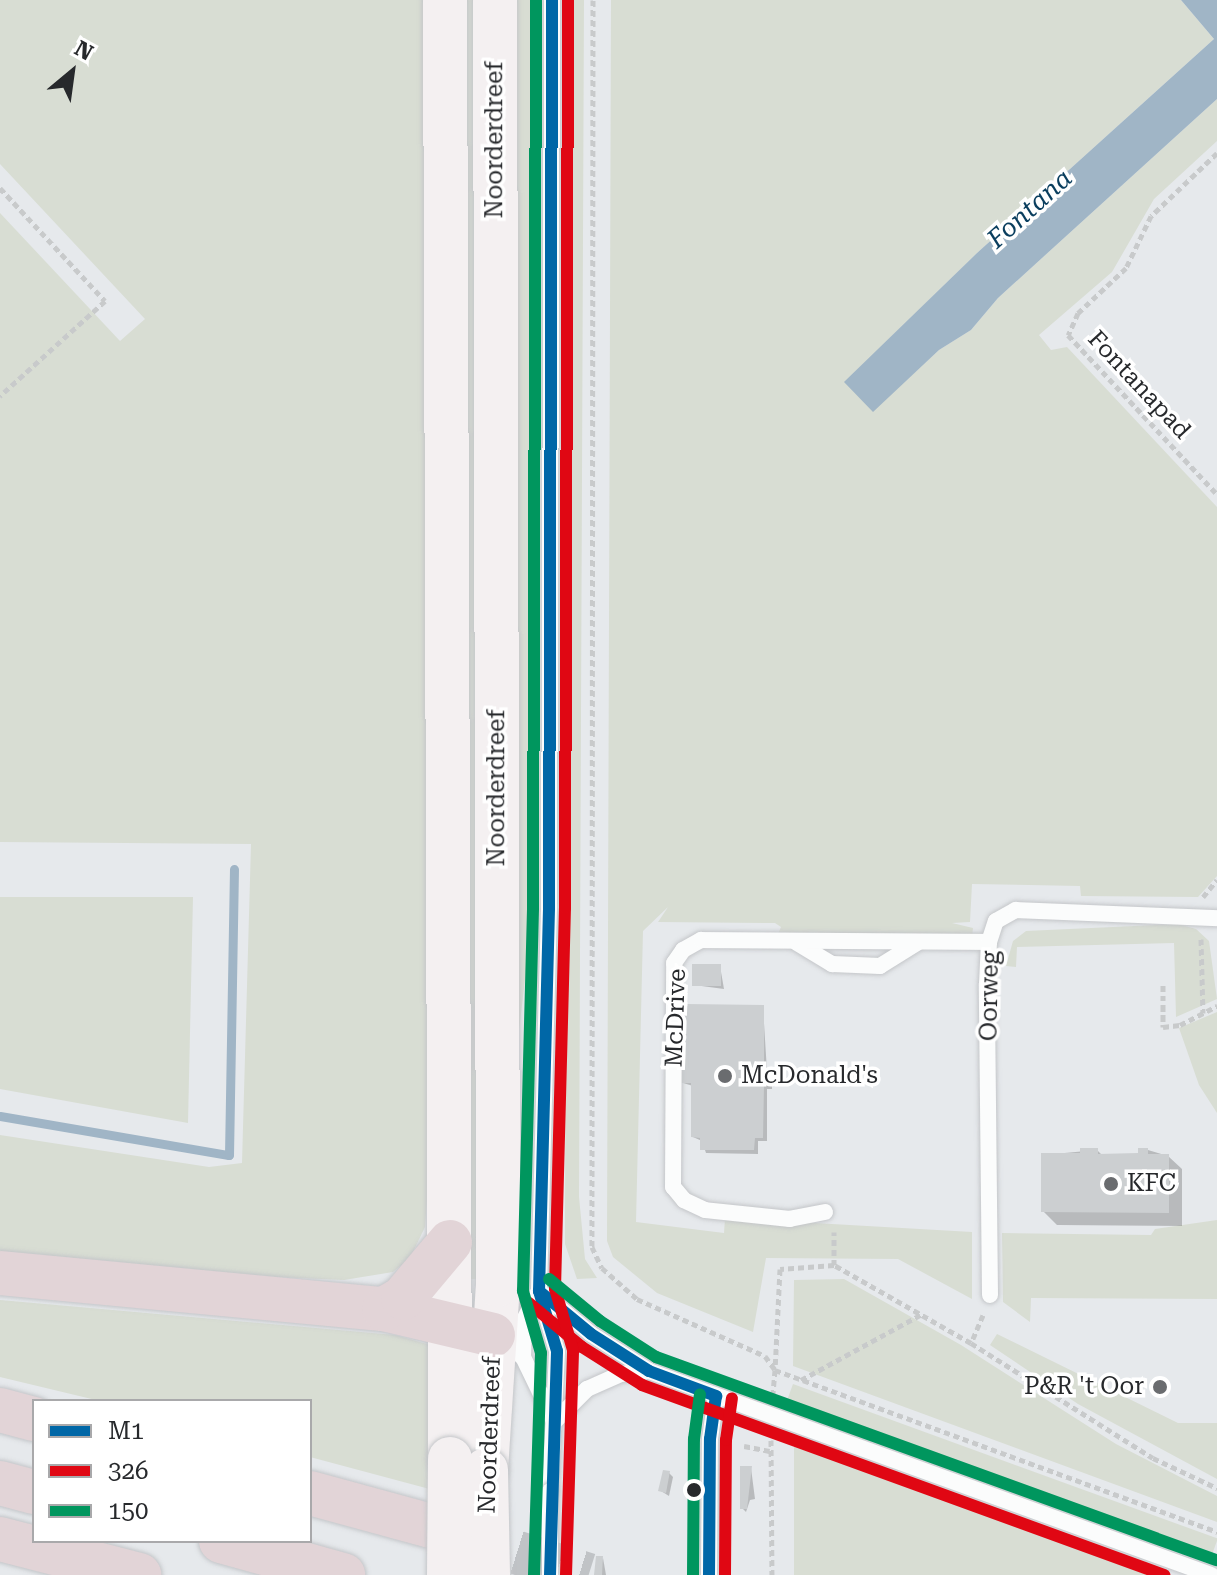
<!DOCTYPE html>
<html>
<head>
<meta charset="utf-8">
<style>
  body { margin:0 }
  #map { position:relative; width:1217px; height:1575px; overflow:hidden; background:#e6e9ec; font-family:"Roboto Serif",serif }
  div>[style] { position:absolute }
  .green>* { inset:0; background:#d8ddd3; transform-origin:0 0 }
  .water>* { inset:0; background:#a0b5c6 }
  .shadow>* { inset:0; background:#0003 }
  .stream>* { height:9px; margin:-4.5px; padding:0 4.5px; transform-origin:4.5px; border-radius:4.5px; background:#a0b5c6 }
  .building>* { inset:0; background:#cccfd1; transform-origin:0 0 }
  .highway-tunnel>* { height:44px; margin-top:-22px; transform-origin:0; background:repeating-linear-gradient(90deg,#c0c3c6 0 44px,transparent 0 66px) }
  .path>* { height:5px; margin-top:-2.5px; transform-origin:0; background:repeating-linear-gradient(90deg,#c8cacb 0 6px,transparent 0 10px) }
  .roads { filter:drop-shadow(0 0 2px #c4c6c9) drop-shadow(0 0 2px #c4c6c9) }
  .lane>* { height:16px; margin:-8px; padding:0 8px; transform-origin:8px; border-radius:8px; background:#fbfcfc }
  .secondary>* { height:44px; margin:-22px; padding:0 22px; transform-origin:22px; border-radius:22px; background:#f4f0f1 }
  .highway>* { height:44px; margin:-22px; padding:0 22px; transform-origin:22px; border-radius:22px; background:#e2d4d7 }
  .bridges { filter:drop-shadow(0 0 2px #c4c6c9) drop-shadow(0 0 2px #c4c6c9) }
  .lane-bridge>* { height:16px; margin:-8px; padding:0 8px; transform-origin:8px; border-radius:8px; background:#fbfcfc }
  .secondary-bridge>* { height:44px; margin:-22px; padding:0 22px; transform-origin:22px; border-radius:22px; background:#f4f0f1 }
  .bus-1>* { height:12px; margin:-6px; padding:0 6px; transform-origin:6px; border-radius:6px; background:#0067a7 }
  .bus-2>* { height:12px; margin:-6px; padding:0 6px; transform-origin:6px; border-radius:6px; background:#e00713 }
  .bus-3>* { height:12px; margin:-6px; padding:0 6px; transform-origin:6px; border-radius:6px; background:#00965e }
  .dots>* { width:22px; height:22px; translate:-50% -50%; box-sizing:border-box; border:4px solid #fff; border-radius:50% }
  span { translate:-50% -50%; white-space:nowrap; text-align:center; line-height:1.15; -webkit-text-stroke:7px #fff; paint-order:stroke }
  .street-label { font-size:24px; color:#27292c }
  .poi-label { font-size:24px; color:#27292c }
  .left { translate:0 -50%; text-align:left }
  .right { translate:-100% -50%; text-align:right }
  .water-label { font-size:26px; color:#0a3e5e; font-style:italic }
  .legend { position:absolute; left:32px; top:1399px; width:280px; height:144px; box-sizing:border-box; background:#fff; border:2px solid #a9a9ab; margin:0; padding:10px 14px; list-style:none; font-size:24px; color:#27292c }
  .legend li { display:flex; align-items:center; gap:16px; height:40px }
  .legend b { width:40px; border:2px solid #a9a9ab }
  .north { position:absolute; left:32px; top:32px; width:80px; height:80px; -webkit-text-stroke:6px #fff; paint-order:stroke; rotate:29deg; font-size:22px; font-weight:700; line-height:32px; text-align:center; color:#27292c }
  .north::after { content:''; display:block; margin:auto; width:28px; height:36px; background:#27292c; clip-path:polygon(50% 0,100% 100%,50% 72%,0 100%) }
</style>
</head>
<body>
<div id="map">
  <div class="green">
    <i style="clip-path:polygon(0 0,433px 0,428px 1185px,425px 1227px,410px 1258px,393px 1272px,344px 1280px,186px 1273px,0 1255px,0 1135px,209px 1167px,242px 1163px,251px 844px,0 842px,0 213px,120px 341px,145px 319px,0 164px)"></i>
    <i style="clip-path:polygon(463px 0,482px 0,490px 1279px,459px 1279px)"></i>
    <i style="clip-path:polygon(510px 0,536px 0,533px 913px,517px 1047px)"></i>
    <i style="clip-path:polygon(569px 0,584px 0,579px 1197px,585px 1259px,597px 1278px,577px 1279px,565px 1244px,565px 1214px)"></i>
    <i style="clip-path:polygon(611px 0,1181px 0,1214px 39px,977px 253px,845px 382px,873px 411px,939px 350px,971px 330px,998px 298px,1217px 99px,1217px 141px,1154px 199px,1112px 272px,1039px 335px,1051px 350px,1067px 347px,1217px 507px,1217px 876px,1198px 897px,1081px 896px,1080px 886px,972px 884px,970px 922px,952px 923px,973px 928px,972px 937px,778px 934px,781px 927px,775px 923px,658px 922px,668px 907px,643px 931px,636px 1222px,724px 1233px,725px 1218px,972px 1232px,972px 1299px,898px 1259px,766px 1258px,753px 1332px,657px 1293px,613px 1257px,607px 1241px)"></i>
    <i style="clip-path:polygon(0 897px,193px 897px,188px 1123px,0 1089px)"></i>
    <i style="clip-path:polygon(1178px 924px,1196px 929px,1209px 941px,1217px 999px,1176px 1017px,1174px 943px,1017px 947px,1016px 967px,1006px 966px,1013px 941px,1026px 931px)"></i>
    <i style="clip-path:polygon(1217px 1012px,1217px 1113px,1199px 1085px,1179px 1028px)"></i>
    <i style="clip-path:polygon(1217px 1220px,1217px 1299px,1031px 1298px,1030px 1322px,1003px 1302px,1002px 1233px,1151px 1235px,1155px 1229px)"></i>
    <i style="clip-path:polygon(844px 1279px,961px 1345px,1116px 1444px,1217px 1496px,1217px 1522px,793px 1366px,794px 1280px)"></i>
    <i style="clip-path:polygon(0 1300px,395px 1335px,434px 1346px,437px 1491px,310px 1457px,310px 1401px,100px 1401px,0 1377px)"></i>
    <i style="clip-path:polygon(997px 1334px,1178px 1423px,1217px 1423px,1217px 1479px,1078px 1404px,990px 1345px)"></i>
    <i style="left:793px;top:1384px;width:452px;height:20px;rotate:20deg"></i>
    <i style="clip-path:polygon(794px 1444px,1148px 1575px,794px 1575px)"></i>
  </div>
  <div class="water">
    <i style="clip-path:polygon(1181px 0,1217px 0,1217px 99px,998px 298px,971px 330px,939px 350px,873px 412px,844px 382px,977px 253px,1214px 39px)"></i>
  </div>
  <div class="shadow">
    <i style="clip-path:polygon(720px 966px,724px 989px,694px 985px)"></i>
    <i style="clip-path:polygon(763px 1007px,767px 1071px,772px 1075px,772px 1089px,767px 1089px,767px 1141px,758px 1141px,758px 1154px,706px 1153px,702px 1141px,693px 1137px,693px 1086px,683px 1083px)"></i>
    <i style="clip-path:polygon(1097px 1150px,1103px 1156px,1140px 1155px,1148px 1150px,1168px 1156px,1182px 1169px,1182px 1226px,1057px 1225px,1043px 1211px,1043px 1155px)"></i>
    <i style="clip-path:polygon(751px 1468px,755px 1499px,750px 1500px,746px 1512px,742px 1508px)"></i>
    <i style="clip-path:polygon(669px 1473px,673px 1477px,669px 1496px,661px 1491px)"></i>
    <i style="clip-path:polygon(603px 1558px,606px 1575px,596px 1575px)"></i>
  </div>
  <div class="stream">
    <i style="left:0;top:1116px;width:232px;rotate:9.7deg"></i>
    <i style="left:229px;top:1155px;width:286px;rotate:-89deg"></i>
  </div>
  <div class="building">
    <i style="left:692px;top:964px;width:29px;height:22px"></i>
    <i style="clip-path:polygon(686px 1004px,764px 1005px,764px 1069px,769px 1069px,769px 1085px,764px 1085px,763px 1138px,755px 1138px,754px 1150px,700px 1150px,700px 1138px,691px 1137px,691px 1083px,681px 1083px,681px 1061px,685px 1061px,681px 1013px,686px 1012px)"></i>
    <i style="clip-path:polygon(1080px 1148px,1098px 1148px,1098px 1154px,1138px 1153px,1138px 1148px,1148px 1148px,1148px 1154px,1169px 1154px,1169px 1213px,1041px 1212px,1041px 1153px,1080px 1153px)"></i>
    <i style="clip-path:polygon(740px 1466px,752px 1466px,747px 1509px,740px 1509px)"></i>
    <i style="clip-path:polygon(663px 1470px,670px 1471px,666px 1493px,658px 1491px)"></i>
    <i style="clip-path:polygon(596px 1556px,603px 1556px,602px 1575px,594px 1575px)"></i>
  </div>
  <div class="highway-tunnel">
    <i style="left:454px;top:1533px;width:141px;rotate:17.3deg"></i>
  </div>
  <div class="path">
    <i style="left:593px;top:0;width:1247px;rotate:90.05deg"></i>
    <i style="left:592px;top:1247px;width:23px;rotate:65deg"></i>
    <i style="left:602px;top:1268px;width:47px;rotate:41.5deg"></i>
    <i style="left:637px;top:1299px;width:140px;rotate:24deg"></i>
    <i style="left:765px;top:1356px;width:17px;rotate:54deg"></i>
    <i style="left:775px;top:1370px;width:24px;rotate:95deg"></i>
    <i style="left:1217px;top:153px;width:91px;rotate:136.3deg"></i>
    <i style="left:1151px;top:216px;width:58px;rotate:115.7deg"></i>
    <i style="left:1126px;top:268px;width:66px;rotate:136.8deg"></i>
    <i style="left:1078px;top:313px;width:24px;rotate:114deg"></i>
    <i style="left:1068px;top:335px;width:218px;rotate:46.9deg"></i>
    <i style="left:0;top:188px;width:154px;rotate:47.1deg"></i>
    <i style="left:105px;top:301px;width:142px;rotate:137.9deg"></i>
    <i style="left:1203px;top:897px;width:22px;rotate:-51deg"></i>
    <i style="left:1201px;top:939px;width:74px;rotate:88.5deg"></i>
    <i style="left:1163px;top:985px;width:42px;rotate:90deg"></i>
    <i style="left:1163px;top:1027px;width:17px;rotate:-7deg"></i>
    <i style="left:1180px;top:1025px;width:42px;rotate:-27.2deg"></i>
    <i style="left:834px;top:1265px;width:33px;rotate:-90deg"></i>
    <i style="left:983px;top:1315px;width:30px;rotate:113deg"></i>
    <i style="left:971px;top:1343px;width:215px;rotate:32.3deg"></i>
    <i style="left:1153px;top:1458px;width:71px;rotate:25.1deg"></i>
    <i style="left:971px;top:1343px;width:158px;rotate:-150.3deg"></i>
    <i style="left:834px;top:1265px;width:54px;rotate:175.8deg"></i>
    <i style="left:780px;top:1269px;width:101px;rotate:92.8deg"></i>
    <i style="left:775px;top:1370px;width:471px;rotate:20.1deg"></i>
    <i style="left:801px;top:1380px;width:136px;rotate:-28.6deg"></i>
    <i style="left:771px;top:1440px;width:135px;rotate:89.6deg"></i>
    <i style="left:744px;top:1446px;width:26px;rotate:11deg"></i>
  </div>
  <div class="roads">
    <div class="lane">
      <i style="left:797px;top:943px;width:41px;rotate:31deg"></i>
      <i style="left:832px;top:964px;width:48px;rotate:2.4deg"></i>
      <i style="left:880px;top:966px;width:44px;rotate:-31.9deg"></i>
      <i style="left:825px;top:1212px;width:36px;rotate:169deg"></i>
      <i style="left:790px;top:1219px;width:85px;rotate:-174deg"></i>
      <i style="left:705px;top:1210px;width:23px;rotate:-155deg"></i>
      <i style="left:684px;top:1200px;width:17px;rotate:-130deg"></i>
      <i style="left:673px;top:1187px;width:224px;rotate:-89.7deg"></i>
      <i style="left:674px;top:963px;width:16px;rotate:-55deg"></i>
      <i style="left:683px;top:950px;width:21px;rotate:-29deg"></i>
      <i style="left:701px;top:940px;width:288px;rotate:0.4deg"></i>
      <i style="left:543px;top:1294px;width:62px;rotate:39.8deg"></i>
      <i style="left:591px;top:1334px;width:69px;rotate:32.5deg"></i>
      <i style="left:649px;top:1371px;width:598px;rotate:19.95deg"></i>
      <i style="left:990px;top:1295px;width:311px;rotate:-90.6deg"></i>
      <i style="left:987px;top:984px;width:42px;rotate:-87.3deg"></i>
      <i style="left:989px;top:942px;width:22px;rotate:-72deg"></i>
      <i style="left:996px;top:921px;width:23px;rotate:-29deg"></i>
      <i style="left:1016px;top:910px;width:201px;rotate:2.3deg"></i>
      <i style="left:500px;top:1338px;width:30px;rotate:40deg"></i>
      <i style="left:523px;top:1357px;width:71px;rotate:64.2deg"></i>
      <i style="left:523px;top:1357px;width:37px;rotate:-88deg"></i>
      <i style="left:524px;top:1320px;width:33px;rotate:-63deg"></i>
      <i style="left:554px;top:1422px;width:47px;rotate:-45deg"></i>
      <i style="left:587px;top:1389px;width:36px;rotate:-24deg"></i>
      <i style="left:620px;top:1374px;width:29px;rotate:-6deg"></i>
      <i style="left:550px;top:1491px;width:140px;rotate:-87.1deg"></i>
      <i style="left:557px;top:1351px;width:63px;rotate:-106.7deg"></i>
      <i style="left:539px;top:1291px;width:383px;rotate:-88.5deg"></i>
      <i style="left:549px;top:908px;width:908px;rotate:-89.81deg"></i>
      <i style="left:709px;top:1575px;width:136px;rotate:-89.6deg"></i>
      <i style="left:710px;top:1439px;width:43px;rotate:-82.1deg"></i>
    </div>
    <div class="secondary">
      <i style="left:445px;top:0;width:1459px;rotate:89.8deg"></i>
      <i style="left:486px;top:1470px;width:185px;rotate:-86.3deg"></i>
      <i style="left:498px;top:1285px;width:1285px;rotate:-90.13deg"></i>
    </div>
    <div class="highway">
      <i style="left:0;top:1273px;width:386px;rotate:5.4deg"></i>
      <i style="left:384px;top:1309px;width:112px;rotate:13.4deg"></i>
      <i style="left:384px;top:1309px;width:22px;rotate:-30deg"></i>
      <i style="left:403px;top:1298px;width:73px;rotate:-50deg"></i>
      <i style="left:0;top:1410px;width:35px;rotate:15deg"></i>
      <i style="left:0;top:1483px;width:35px;rotate:15deg"></i>
      <i style="left:310px;top:1493px;width:125px;rotate:15.3deg"></i>
      <i style="left:0;top:1539px;width:144px;rotate:14.5deg"></i>
      <i style="left:221px;top:1541px;width:127px;rotate:15.6deg"></i>
    </div>
  </div>
  <div class="bridges">
    <div class="lane-bridge">
      <i style="left:550px;top:1491px;width:84px;rotate:90deg"></i>
    </div>
    <div class="secondary-bridge">
      <i style="left:486px;top:1470px;width:105px;rotate:88.9deg"></i>
      <i style="left:449px;top:1575px;width:116px;rotate:-89.5deg"></i>
    </div>
  </div>
  <div class="bus-1">
    <i style="left:539px;top:1291px;width:67px;rotate:39.6deg"></i>
    <i style="left:591px;top:1334px;width:69px;rotate:32.5deg"></i>
    <i style="left:649px;top:1371px;width:72px;rotate:20.5deg"></i>
    <i style="left:550px;top:1575px;width:224px;rotate:-88.2deg"></i>
    <i style="left:557px;top:1351px;width:63px;rotate:-106.7deg"></i>
    <i style="left:539px;top:1291px;width:383px;rotate:-88.5deg"></i>
    <i style="left:549px;top:908px;width:908px;rotate:-89.81deg"></i>
    <i style="left:709px;top:1575px;width:136px;rotate:-89.6deg"></i>
    <i style="left:710px;top:1439px;width:43px;rotate:-82.1deg"></i>
  </div>
  <div class="bus-2">
    <i style="left:529px;top:1303px;width:69px;rotate:39.7deg"></i>
    <i style="left:582px;top:1347px;width:71px;rotate:32.3deg"></i>
    <i style="left:642px;top:1385px;width:556px;rotate:20deg"></i>
    <i style="left:566px;top:1575px;width:225px;rotate:-88.2deg"></i>
    <i style="left:573px;top:1350px;width:64px;rotate:-106.4deg"></i>
    <i style="left:555px;top:1289px;width:381px;rotate:-88.5deg"></i>
    <i style="left:565px;top:908px;width:908px;rotate:-89.81deg"></i>
    <i style="left:725px;top:1575px;width:135px;rotate:-89.6deg"></i>
    <i style="left:726px;top:1440px;width:42px;rotate:-81.9deg"></i>
  </div>
  <div class="bus-3">
    <i style="left:549px;top:1279px;width:66px;rotate:39.5deg"></i>
    <i style="left:600px;top:1321px;width:67px;rotate:32.7deg"></i>
    <i style="left:656px;top:1357px;width:596px;rotate:19.93deg"></i>
    <i style="left:534px;top:1575px;width:222px;rotate:-88.2deg"></i>
    <i style="left:541px;top:1353px;width:65px;rotate:-106.2deg"></i>
    <i style="left:523px;top:1291px;width:383px;rotate:-88.5deg"></i>
    <i style="left:533px;top:908px;width:908px;rotate:-89.81deg"></i>
    <i style="left:693px;top:1575px;width:136px;rotate:-89.6deg"></i>
    <i style="left:694px;top:1439px;width:45px;rotate:-82.4deg"></i>
  </div>
  <div class="dots">
    <i style="left:725px;top:1076px;background:#6a6c6f"></i>
    <i style="left:1111px;top:1184px;background:#6a6c6f"></i>
    <i style="left:1160px;top:1387px;background:#6a6c6f"></i>
    <i style="left:694px;top:1490px;background:#27292c"></i>
  </div>
  <div class="street-label">
    <span style="left:495px;top:140px;rotate:-90deg">Noorderdreef</span>
    <span style="left:1139px;top:385px;rotate:47deg">Fontanapad</span>
    <span style="left:497px;top:788px;rotate:-90deg">Noorderdreef</span>
    <span style="left:990px;top:996px;rotate:-89deg">Oorweg</span>
    <span style="left:676px;top:1018px;rotate:-88deg">McDrive</span>
    <span style="left:490px;top:1435px;rotate:-88deg">Noorderdreef</span>
  </div>
  <div class="poi-label">
    <span class="left" style="left:741px;top:1076px">McDonald's</span>
    <span class="left" style="left:1127px;top:1184px">KFC</span>
    <span class="right" style="left:1144px;top:1387px">P&amp;R 't Oor</span>
  </div>
  <div class="water-label">
    <span style="left:1030px;top:209px;rotate:-42deg">Fontana</span>
  </div>
  <ul class="legend">
  <li><b style="height:10px;background:#0067a7"></b>M1</li>
  <li><b style="height:10px;background:#e00713"></b>326</li>
  <li><b style="height:10px;background:#00965e"></b>150</li>
  </ul>
  <div class="north">N</div>
</div>
</body>
</html>
